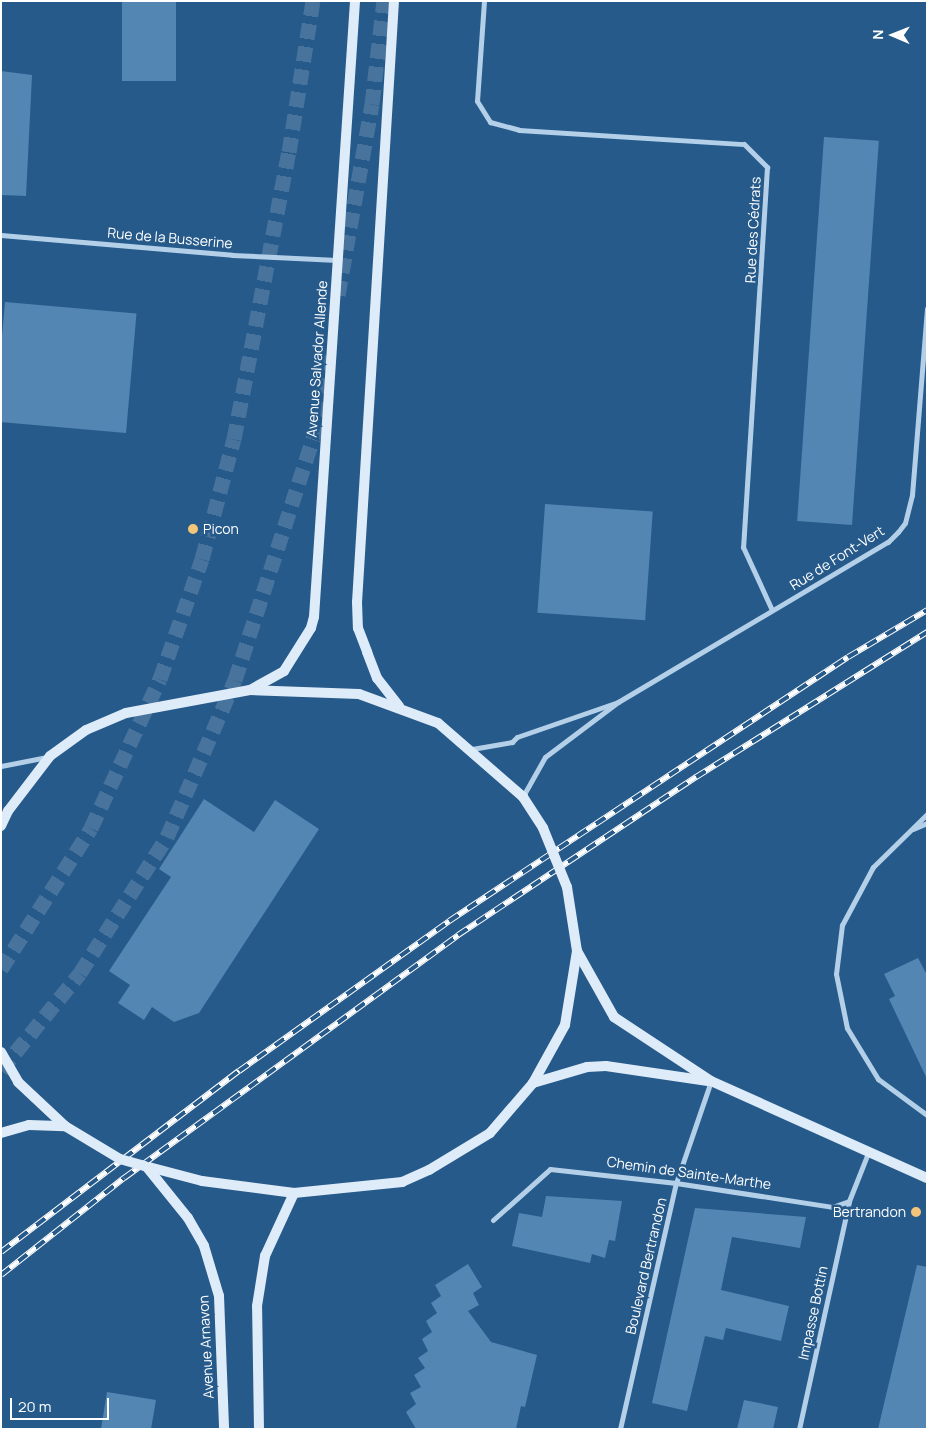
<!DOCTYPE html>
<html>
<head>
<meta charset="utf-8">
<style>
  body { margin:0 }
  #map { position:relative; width:928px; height:1430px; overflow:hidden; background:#265a8a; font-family:Manrope,sans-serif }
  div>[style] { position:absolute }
  .building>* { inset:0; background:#5386b2; transform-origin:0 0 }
  .highway-tunnel>* { height:15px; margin-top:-7.5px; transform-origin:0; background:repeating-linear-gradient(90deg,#47739c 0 15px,transparent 0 23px) }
  .street>* { height:5px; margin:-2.5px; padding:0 2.5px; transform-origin:2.5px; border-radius:2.5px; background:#b4d0e9 }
  .secondary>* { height:10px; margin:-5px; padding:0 5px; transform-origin:5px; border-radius:5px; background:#deebf8 }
  .rail>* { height:5.5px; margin-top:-2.75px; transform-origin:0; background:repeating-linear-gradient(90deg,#265a8a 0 11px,#fff 0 22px); box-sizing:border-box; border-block:1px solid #fff }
  .secondary-bridge>* { height:10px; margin:-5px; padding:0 5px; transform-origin:5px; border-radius:5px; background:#deebf8 }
  .dots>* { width:14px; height:14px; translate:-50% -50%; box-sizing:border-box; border:2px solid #265a8a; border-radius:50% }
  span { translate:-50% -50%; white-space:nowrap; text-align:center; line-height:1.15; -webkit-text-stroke:5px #265a8a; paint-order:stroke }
  .street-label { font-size:14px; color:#fff }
  .poi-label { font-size:14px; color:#fff }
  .left { translate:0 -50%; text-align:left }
  .right { translate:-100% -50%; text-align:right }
  .frame { position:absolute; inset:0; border:2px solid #fff; pointer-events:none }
  .north { position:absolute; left:868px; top:10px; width:50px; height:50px; -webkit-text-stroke:4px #265a8a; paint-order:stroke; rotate:271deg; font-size:14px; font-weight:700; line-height:20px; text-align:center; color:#fff }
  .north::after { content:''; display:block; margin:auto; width:18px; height:22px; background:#fff; clip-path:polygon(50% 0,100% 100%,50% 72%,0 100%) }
  .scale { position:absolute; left:10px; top:1398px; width:99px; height:22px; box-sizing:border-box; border:2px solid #fff; border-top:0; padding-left:6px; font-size:15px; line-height:18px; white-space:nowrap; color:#fff; -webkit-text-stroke:4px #265a8a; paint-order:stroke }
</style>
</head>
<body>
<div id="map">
  <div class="building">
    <i style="left:122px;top:1px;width:54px;height:80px"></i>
    <i style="clip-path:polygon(1px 71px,32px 75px,26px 196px,1px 195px)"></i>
    <i style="left:824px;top:137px;width:55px;height:385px;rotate:4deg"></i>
    <i style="left:5px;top:302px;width:132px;height:120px;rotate:5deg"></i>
    <i style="left:545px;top:504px;width:108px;height:109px;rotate:4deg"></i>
    <i style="clip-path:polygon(204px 799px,254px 832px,275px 800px,319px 829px,199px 1013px,174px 1022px,152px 1007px,144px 1020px,118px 1003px,130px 985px,109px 971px,171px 877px,159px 869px)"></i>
    <i style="clip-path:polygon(918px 958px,927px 975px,927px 1079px,889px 999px,895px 996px,884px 974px)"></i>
    <i style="clip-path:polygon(546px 1196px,622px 1201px,615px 1241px,609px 1240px,605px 1258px,592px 1254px,590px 1263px,512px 1246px,519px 1213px,542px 1217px)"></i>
    <i style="clip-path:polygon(695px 1208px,806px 1217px,800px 1248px,732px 1237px,721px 1290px,789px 1306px,781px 1341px,726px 1328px,723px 1340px,705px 1336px,687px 1411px,652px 1403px)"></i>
    <i style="clip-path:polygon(468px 1264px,482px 1287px,473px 1293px,479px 1305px,468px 1311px,491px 1342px,537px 1355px,525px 1407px,521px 1406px,516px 1429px,416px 1429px,406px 1412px,416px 1404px,410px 1393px,421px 1387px,414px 1375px,425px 1368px,418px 1358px,428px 1351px,422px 1339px,432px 1332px,426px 1321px,437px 1313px,431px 1303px,441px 1296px,435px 1285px)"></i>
    <i style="clip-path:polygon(917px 1265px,927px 1267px,927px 1429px,878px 1429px)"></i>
    <i style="clip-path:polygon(107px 1392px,156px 1400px,151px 1429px,101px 1429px)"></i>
    <i style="clip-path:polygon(744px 1400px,778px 1407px,773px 1429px,737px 1429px)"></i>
  </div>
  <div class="highway-tunnel">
    <i style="left:338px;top:295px;width:194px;rotate:-79.9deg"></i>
    <i style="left:372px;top:104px;width:104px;rotate:-83.4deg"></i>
    <i style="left:1px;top:969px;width:167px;rotate:-57.4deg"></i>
    <i style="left:91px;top:828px;width:164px;rotate:-65.2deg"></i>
    <i style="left:160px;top:679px;width:127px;rotate:-70.7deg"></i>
    <i style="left:202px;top:559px;width:124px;rotate:-75.1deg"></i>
    <i style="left:234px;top:439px;width:292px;rotate:-79.2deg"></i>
    <i style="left:289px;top:152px;width:153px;rotate:-81deg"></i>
    <i style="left:1px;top:1070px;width:125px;rotate:-50.8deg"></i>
    <i style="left:80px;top:973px;width:161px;rotate:-57.4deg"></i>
    <i style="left:167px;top:837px;width:171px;rotate:-66.6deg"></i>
    <i style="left:235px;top:680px;width:254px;rotate:-72.1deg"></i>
    <i style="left:313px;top:438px;width:92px;rotate:-80deg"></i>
  </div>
  <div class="street">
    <i style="left:484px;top:1px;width:100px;rotate:94deg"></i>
    <i style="left:477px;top:101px;width:25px;rotate:58deg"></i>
    <i style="left:490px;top:122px;width:30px;rotate:15deg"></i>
    <i style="left:519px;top:130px;width:225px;rotate:3.6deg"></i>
    <i style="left:744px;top:144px;width:33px;rotate:45deg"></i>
    <i style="left:767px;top:167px;width:381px;rotate:93.6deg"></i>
    <i style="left:743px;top:547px;width:69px;rotate:65.3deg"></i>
    <i style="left:1px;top:235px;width:232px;rotate:4.9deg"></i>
    <i style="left:232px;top:255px;width:105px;rotate:2.7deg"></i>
    <i style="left:618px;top:702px;width:314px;rotate:-30.7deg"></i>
    <i style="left:888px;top:542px;width:14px;rotate:-45deg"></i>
    <i style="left:898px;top:532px;width:11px;rotate:-52deg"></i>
    <i style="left:905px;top:523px;width:29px;rotate:-76deg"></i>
    <i style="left:912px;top:495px;width:187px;rotate:-85.4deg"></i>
    <i style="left:472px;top:749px;width:41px;rotate:-9.9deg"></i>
    <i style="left:512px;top:742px;width:7px;rotate:-45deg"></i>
    <i style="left:517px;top:737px;width:107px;rotate:-19.1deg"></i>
    <i style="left:618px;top:702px;width:91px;rotate:143deg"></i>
    <i style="left:545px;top:757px;width:45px;rotate:119.4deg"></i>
    <i style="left:1px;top:766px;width:47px;rotate:-11.1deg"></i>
    <i style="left:927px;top:814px;width:76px;rotate:135.5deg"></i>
    <i style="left:873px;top:867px;width:66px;rotate:118.1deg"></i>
    <i style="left:842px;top:925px;width:49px;rotate:97deg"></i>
    <i style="left:836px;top:974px;width:55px;rotate:78.5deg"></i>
    <i style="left:847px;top:1028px;width:60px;rotate:58.7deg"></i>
    <i style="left:878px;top:1079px;width:61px;rotate:36.3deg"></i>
    <i style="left:913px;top:829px;width:15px;rotate:-23deg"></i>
    <i style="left:493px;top:1220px;width:76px;rotate:-41.8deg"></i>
    <i style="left:550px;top:1169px;width:127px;rotate:6.3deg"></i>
    <i style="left:676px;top:1183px;width:158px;rotate:8.7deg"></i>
    <i style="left:832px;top:1207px;width:18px;rotate:-19deg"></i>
    <i style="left:849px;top:1201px;width:52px;rotate:-68.4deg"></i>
    <i style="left:620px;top:1429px;width:252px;rotate:-77.2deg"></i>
    <i style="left:676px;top:1183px;width:108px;rotate:-71.1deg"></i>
    <i style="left:799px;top:1429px;width:233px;rotate:-77.6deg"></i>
  </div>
  <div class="secondary">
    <i style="left:394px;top:1px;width:602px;rotate:93.52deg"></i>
    <i style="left:357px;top:602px;width:26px;rotate:88deg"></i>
    <i style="left:358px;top:628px;width:26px;rotate:69deg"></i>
    <i style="left:367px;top:652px;width:28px;rotate:69deg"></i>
    <i style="left:377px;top:678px;width:36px;rotate:52deg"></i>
    <i style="left:250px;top:690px;width:39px;rotate:-29deg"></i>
    <i style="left:284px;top:671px;width:51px;rotate:-57.9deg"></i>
    <i style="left:311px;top:628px;width:11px;rotate:-75deg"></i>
    <i style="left:314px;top:617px;width:617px;rotate:-86.19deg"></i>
    <i style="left:1px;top:826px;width:17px;rotate:-65deg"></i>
    <i style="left:8px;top:811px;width:69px;rotate:-52.6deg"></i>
    <i style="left:50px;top:756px;width:44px;rotate:-35.8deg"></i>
    <i style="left:86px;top:730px;width:43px;rotate:-23deg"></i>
    <i style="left:126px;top:713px;width:126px;rotate:-10.5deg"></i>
    <i style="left:250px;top:690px;width:109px;rotate:2.1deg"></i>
    <i style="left:359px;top:694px;width:84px;rotate:20.2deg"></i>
    <i style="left:438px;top:723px;width:113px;rotate:41deg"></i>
    <i style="left:523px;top:797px;width:37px;rotate:57deg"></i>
    <i style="left:577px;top:951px;width:76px;rotate:60.7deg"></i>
    <i style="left:614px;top:1017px;width:116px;rotate:33.4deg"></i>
    <i style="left:711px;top:1081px;width:237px;rotate:24.2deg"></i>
    <i style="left:1px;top:1052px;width:34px;rotate:60deg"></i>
    <i style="left:18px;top:1082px;width:64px;rotate:43.1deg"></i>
    <i style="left:533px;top:1083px;width:56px;rotate:-16.5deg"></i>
    <i style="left:587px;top:1067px;width:19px;rotate:-3deg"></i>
    <i style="left:606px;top:1066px;width:103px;rotate:8.4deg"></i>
    <i style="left:1px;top:1133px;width:29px;rotate:-16deg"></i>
    <i style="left:29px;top:1125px;width:36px;rotate:2deg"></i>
    <i style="left:145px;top:1166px;width:59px;rotate:14.7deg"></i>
    <i style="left:202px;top:1181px;width:93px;rotate:7.4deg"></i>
    <i style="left:294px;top:1193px;width:109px;rotate:-5.8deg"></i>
    <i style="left:402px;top:1182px;width:30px;rotate:-24deg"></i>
    <i style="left:429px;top:1170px;width:71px;rotate:-31.2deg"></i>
    <i style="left:490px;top:1133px;width:66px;rotate:-49.3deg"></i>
    <i style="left:533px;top:1083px;width:66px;rotate:-61.1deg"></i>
    <i style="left:565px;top:1025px;width:75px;rotate:-80.8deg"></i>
    <i style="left:577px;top:951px;width:65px;rotate:-98.9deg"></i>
    <i style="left:146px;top:1166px;width:67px;rotate:51.1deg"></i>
    <i style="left:188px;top:1218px;width:32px;rotate:60deg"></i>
    <i style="left:204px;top:1246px;width:52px;rotate:73.3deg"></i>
    <i style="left:219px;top:1296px;width:133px;rotate:87.8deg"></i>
    <i style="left:259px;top:1429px;width:123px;rotate:-90.9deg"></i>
    <i style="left:257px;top:1306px;width:51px;rotate:-80.9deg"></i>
    <i style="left:265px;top:1256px;width:69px;rotate:-65.3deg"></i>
  </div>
  <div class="rail">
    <i style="left:1px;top:1252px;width:299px;rotate:-37.3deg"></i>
    <i style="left:239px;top:1071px;width:258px;rotate:-35.5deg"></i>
    <i style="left:449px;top:921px;width:478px;rotate:-33.5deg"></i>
    <i style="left:848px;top:657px;width:92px;rotate:-30.7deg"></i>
    <i style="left:1px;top:1275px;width:157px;rotate:-38.3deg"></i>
    <i style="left:124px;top:1178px;width:413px;rotate:-36deg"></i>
    <i style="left:458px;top:935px;width:286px;rotate:-33.6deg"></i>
    <i style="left:696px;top:777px;width:273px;rotate:-32.1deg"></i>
  </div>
  <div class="secondary-bridge">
    <i style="left:543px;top:828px;width:64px;rotate:67.9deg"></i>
    <i style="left:65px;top:1126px;width:64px;rotate:31deg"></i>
    <i style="left:120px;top:1159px;width:26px;rotate:16deg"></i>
  </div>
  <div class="dots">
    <i style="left:193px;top:529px;background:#f2c579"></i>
    <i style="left:916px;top:1212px;background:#f2c579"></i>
  </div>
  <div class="street-label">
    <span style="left:753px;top:230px;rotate:-87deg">Rue des Cédrats</span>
    <span style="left:170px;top:238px;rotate:5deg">Rue de la Busserine</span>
    <span style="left:317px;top:359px;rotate:-86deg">Avenue Salvador Allende</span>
    <span style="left:837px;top:558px;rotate:-32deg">Rue de Font-Vert</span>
    <span style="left:689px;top:1173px;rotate:8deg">Chemin de Sainte-Marthe</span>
    <span style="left:646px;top:1266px;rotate:-77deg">Boulevard Bertrandon</span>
    <span style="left:813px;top:1313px;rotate:-78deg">Impasse Bottin</span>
    <span style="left:206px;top:1347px;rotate:-93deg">Avenue Arnavon</span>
  </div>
  <div class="poi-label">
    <span class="left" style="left:203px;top:529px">Picon</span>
    <span class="right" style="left:906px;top:1212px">Bertrandon</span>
  </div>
  <div class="frame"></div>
  <div class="north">N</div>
  <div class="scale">20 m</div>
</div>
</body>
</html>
